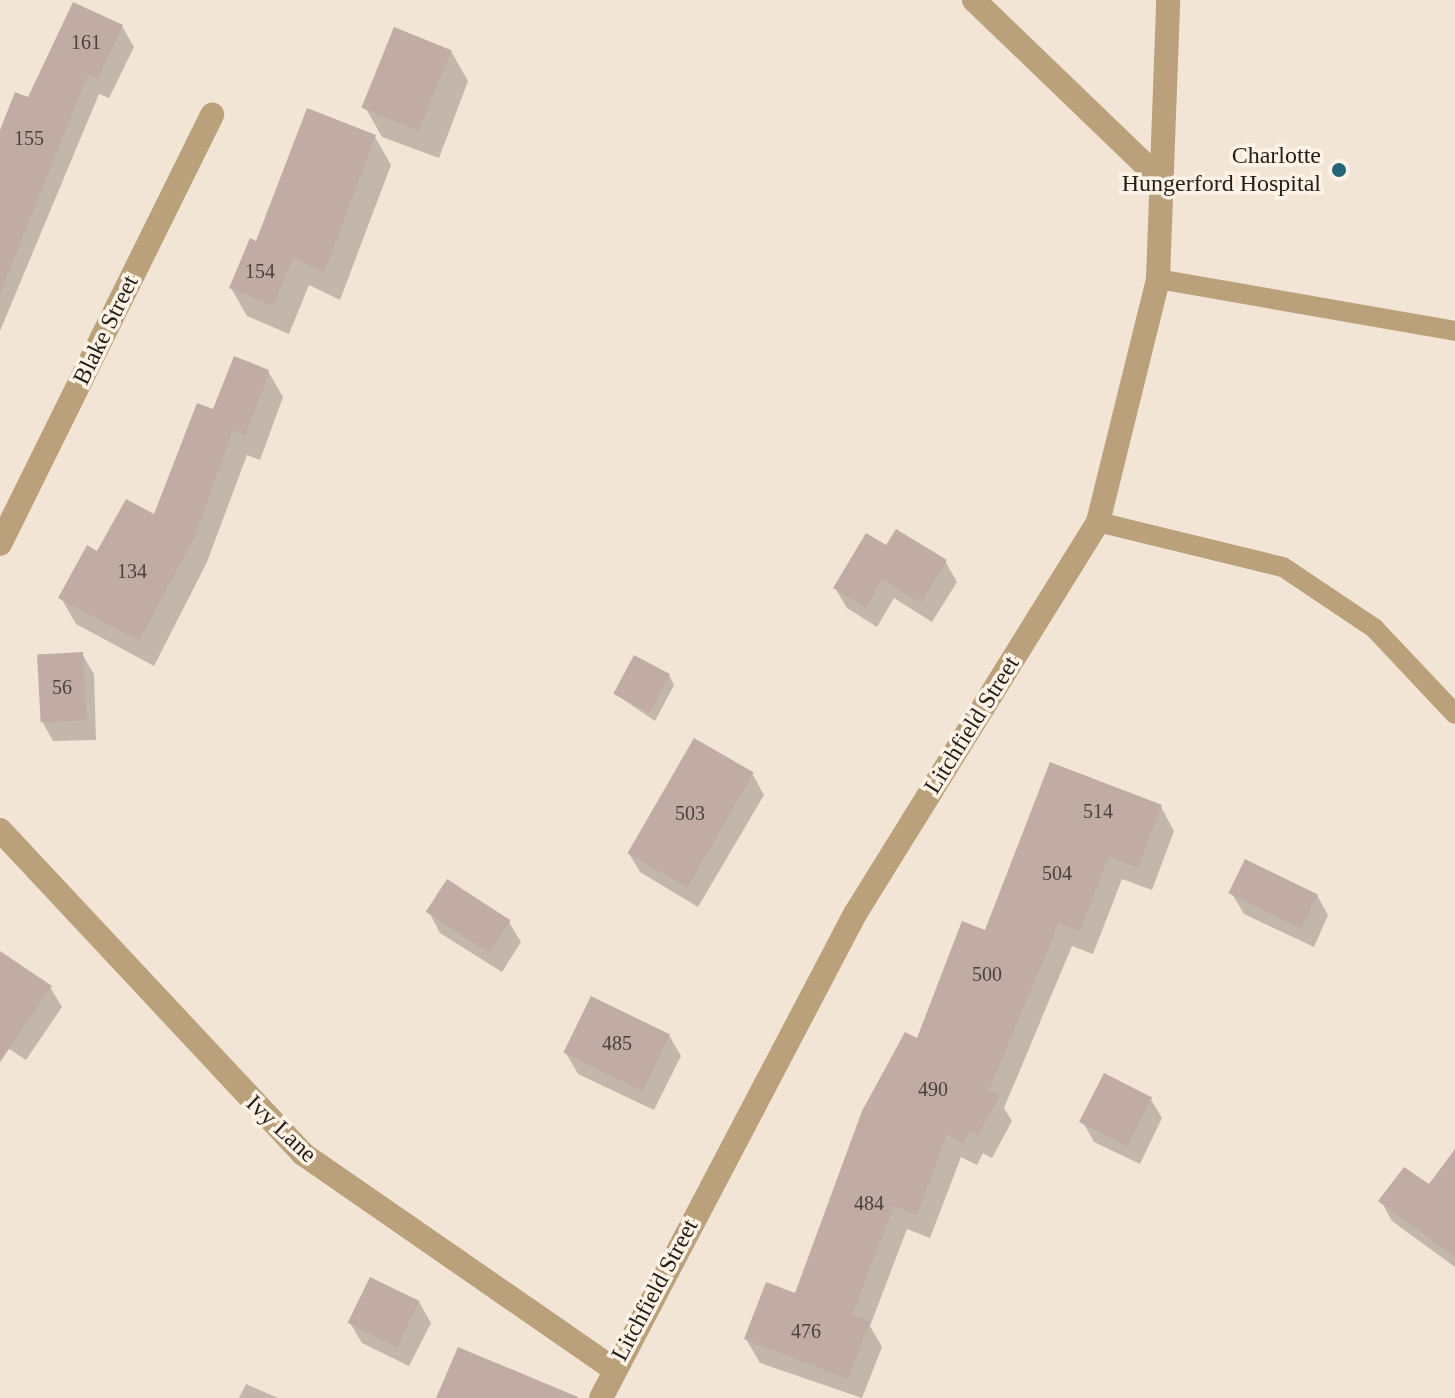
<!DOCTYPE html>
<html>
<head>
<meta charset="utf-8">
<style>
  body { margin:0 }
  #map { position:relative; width:1455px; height:1398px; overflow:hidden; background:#f3e5d5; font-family:"Times New Roman",serif }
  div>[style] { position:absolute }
  .shadow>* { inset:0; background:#0003 }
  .building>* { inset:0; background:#c0aca5; transform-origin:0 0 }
  .service>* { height:20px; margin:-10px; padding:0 10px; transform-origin:10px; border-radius:10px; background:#baa17b }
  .minor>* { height:24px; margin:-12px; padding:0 12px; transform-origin:12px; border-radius:12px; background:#baa17b }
  .tertiary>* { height:24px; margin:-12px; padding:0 12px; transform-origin:12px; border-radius:12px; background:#baa17b }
  .dots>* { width:22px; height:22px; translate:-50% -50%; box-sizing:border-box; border:4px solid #fef3e6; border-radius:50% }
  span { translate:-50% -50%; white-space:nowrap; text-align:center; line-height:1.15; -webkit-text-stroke:7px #fef3e6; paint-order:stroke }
  .number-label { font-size:20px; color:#4a423b }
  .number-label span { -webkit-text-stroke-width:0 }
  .poi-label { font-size:24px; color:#231e18 }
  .right { translate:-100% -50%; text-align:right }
  .street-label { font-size:24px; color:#231e18 }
</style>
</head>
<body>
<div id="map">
  <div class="shadow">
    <i style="clip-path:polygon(122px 26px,134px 47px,109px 98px,99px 94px,0 331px,0 135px,29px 99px)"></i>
    <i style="clip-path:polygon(451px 51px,468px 81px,439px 158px,382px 137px,365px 107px)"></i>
    <i style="clip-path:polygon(375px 137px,391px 165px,340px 300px,309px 285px,289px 334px,247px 316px,231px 288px,257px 243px)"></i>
    <i style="clip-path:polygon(268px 371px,283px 397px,260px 460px,247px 455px,207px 562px,154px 666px,76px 624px,61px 598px,98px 554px,155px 517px,214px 411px)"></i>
    <i style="clip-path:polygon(887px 548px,945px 561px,957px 582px,932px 622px,894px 598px,877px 627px,847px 608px,835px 588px)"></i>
    <i style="clip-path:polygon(82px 654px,94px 674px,96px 740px,53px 741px,42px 721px)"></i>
    <i style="clip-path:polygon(669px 675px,674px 685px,655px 721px,615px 694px)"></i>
    <i style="clip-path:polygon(753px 775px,764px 795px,698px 907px,640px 872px,628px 852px)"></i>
    <i style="clip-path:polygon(1161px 807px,1174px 831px,1152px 890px,1122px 879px,1093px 954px,1072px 946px,1004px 1108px,1012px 1121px,992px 1158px,983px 1153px,977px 1165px,961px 1157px,930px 1238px,907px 1229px,870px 1326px,882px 1347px,862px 1398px,760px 1363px,746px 1339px,797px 1296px,918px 1041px,987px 932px)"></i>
    <i style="clip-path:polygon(1232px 894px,1317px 895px,1328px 915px,1314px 947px,1244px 914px)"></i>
    <i style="clip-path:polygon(429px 912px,509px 922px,521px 942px,502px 972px,440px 933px)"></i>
    <i style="clip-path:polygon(0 953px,50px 987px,62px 1007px,26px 1060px,0 1043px)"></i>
    <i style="clip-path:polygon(669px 1035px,681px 1056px,654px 1110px,578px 1074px,566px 1053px)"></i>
    <i style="clip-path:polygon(1150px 1098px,1162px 1118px,1140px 1164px,1094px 1142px,1083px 1122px)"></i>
    <i style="clip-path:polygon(1455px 1174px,1455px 1267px,1392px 1221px,1381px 1201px)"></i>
    <i style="clip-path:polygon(419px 1302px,431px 1323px,409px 1366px,362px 1343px,350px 1323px)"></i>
    <i style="clip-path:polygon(246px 1384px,278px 1398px,239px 1398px)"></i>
  </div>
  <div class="building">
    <i style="clip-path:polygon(73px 2px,123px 25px,98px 79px,88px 75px,0 294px,0 130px,15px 92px,28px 97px)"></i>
    <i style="left:394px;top:27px;width:62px;height:87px;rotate:22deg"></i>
    <i style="clip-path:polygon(307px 108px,376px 135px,324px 273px,293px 258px,273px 306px,229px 288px,250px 238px,256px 241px)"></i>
    <i style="clip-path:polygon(234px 356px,269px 370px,263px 390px,245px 435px,233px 430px,195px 536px,139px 641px,58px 598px,87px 545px,97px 551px,126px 499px,154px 514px,197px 403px,213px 409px)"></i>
    <i style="clip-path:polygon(896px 529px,947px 560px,921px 603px,882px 579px,866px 608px,833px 588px,866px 533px,886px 545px)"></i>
    <i style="left:83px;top:652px;width:68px;height:46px;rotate:87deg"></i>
    <i style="left:634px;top:655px;width:41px;height:44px;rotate:28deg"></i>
    <i style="left:694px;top:738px;width:69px;height:133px;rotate:30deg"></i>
    <i style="clip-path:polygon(1050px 762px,1162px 805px,1138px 868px,1109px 856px,1080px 931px,1059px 923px,989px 1090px,1000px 1096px,978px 1135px,970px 1131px,963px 1143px,947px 1134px,917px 1215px,894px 1206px,852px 1315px,870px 1322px,848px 1379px,744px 1339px,766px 1282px,795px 1293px,862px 1111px,905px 1032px,917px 1038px,962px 921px,985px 930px)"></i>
    <i style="left:1245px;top:859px;width:81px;height:38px;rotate:26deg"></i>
    <i style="left:447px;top:879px;width:76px;height:39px;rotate:33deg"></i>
    <i style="clip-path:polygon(0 951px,52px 986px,0 1062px)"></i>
    <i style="left:591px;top:996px;width:88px;height:63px;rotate:26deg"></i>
    <i style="left:1104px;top:1073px;width:54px;height:55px;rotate:27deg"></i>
    <i style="clip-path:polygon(1455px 1149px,1455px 1257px,1378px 1201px,1404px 1167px,1429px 1184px)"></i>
    <i style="left:370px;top:1277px;width:55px;height:51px;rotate:26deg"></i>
    <i style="clip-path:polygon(458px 1347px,578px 1397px,578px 1398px,436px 1398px)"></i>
  </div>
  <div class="service">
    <i style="left:1158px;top:279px;width:302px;rotate:9.9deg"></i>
    <i style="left:1098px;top:522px;width:190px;rotate:13.7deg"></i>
    <i style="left:1283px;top:567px;width:110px;rotate:33.8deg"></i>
    <i style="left:1374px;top:628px;width:118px;rotate:46.7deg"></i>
  </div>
  <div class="minor">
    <i style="left:974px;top:0;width:260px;rotate:43.9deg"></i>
    <i style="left:0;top:544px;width:479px;rotate:-63.7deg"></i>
    <i style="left:0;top:830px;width:444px;rotate:46.9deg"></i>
    <i style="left:303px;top:1154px;width:377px;rotate:34.7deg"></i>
  </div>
  <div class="tertiary">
    <i style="left:601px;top:1398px;width:547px;rotate:-62.31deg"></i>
    <i style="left:855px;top:914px;width:461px;rotate:-58.2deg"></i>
    <i style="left:1098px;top:522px;width:250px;rotate:-76.1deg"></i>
    <i style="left:1158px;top:279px;width:279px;rotate:-87.9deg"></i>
  </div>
  <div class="dots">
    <i style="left:1339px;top:170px;background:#267"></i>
  </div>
  <div class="number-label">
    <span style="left:86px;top:42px">161</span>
    <span style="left:29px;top:138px">155</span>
    <span style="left:260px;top:271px">154</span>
    <span style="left:132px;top:571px">134</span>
    <span style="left:62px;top:687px">56</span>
    <span style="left:1098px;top:811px">514</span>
    <span style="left:690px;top:813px">503</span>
    <span style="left:1057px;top:873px">504</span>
    <span style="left:987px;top:974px">500</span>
    <span style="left:617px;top:1043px">485</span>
    <span style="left:933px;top:1089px">490</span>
    <span style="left:869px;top:1203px">484</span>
    <span style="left:806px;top:1331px">476</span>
  </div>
  <div class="poi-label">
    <span class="right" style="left:1321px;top:170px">Charlotte<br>Hungerford Hospital</span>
  </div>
  <div class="street-label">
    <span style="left:106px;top:330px;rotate:-64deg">Blake Street</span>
    <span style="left:972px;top:725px;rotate:-58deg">Litchfield Street</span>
    <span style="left:281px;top:1129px;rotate:43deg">Ivy Lane</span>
    <span style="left:655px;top:1290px;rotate:-62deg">Litchfield Street</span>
  </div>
</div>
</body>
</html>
